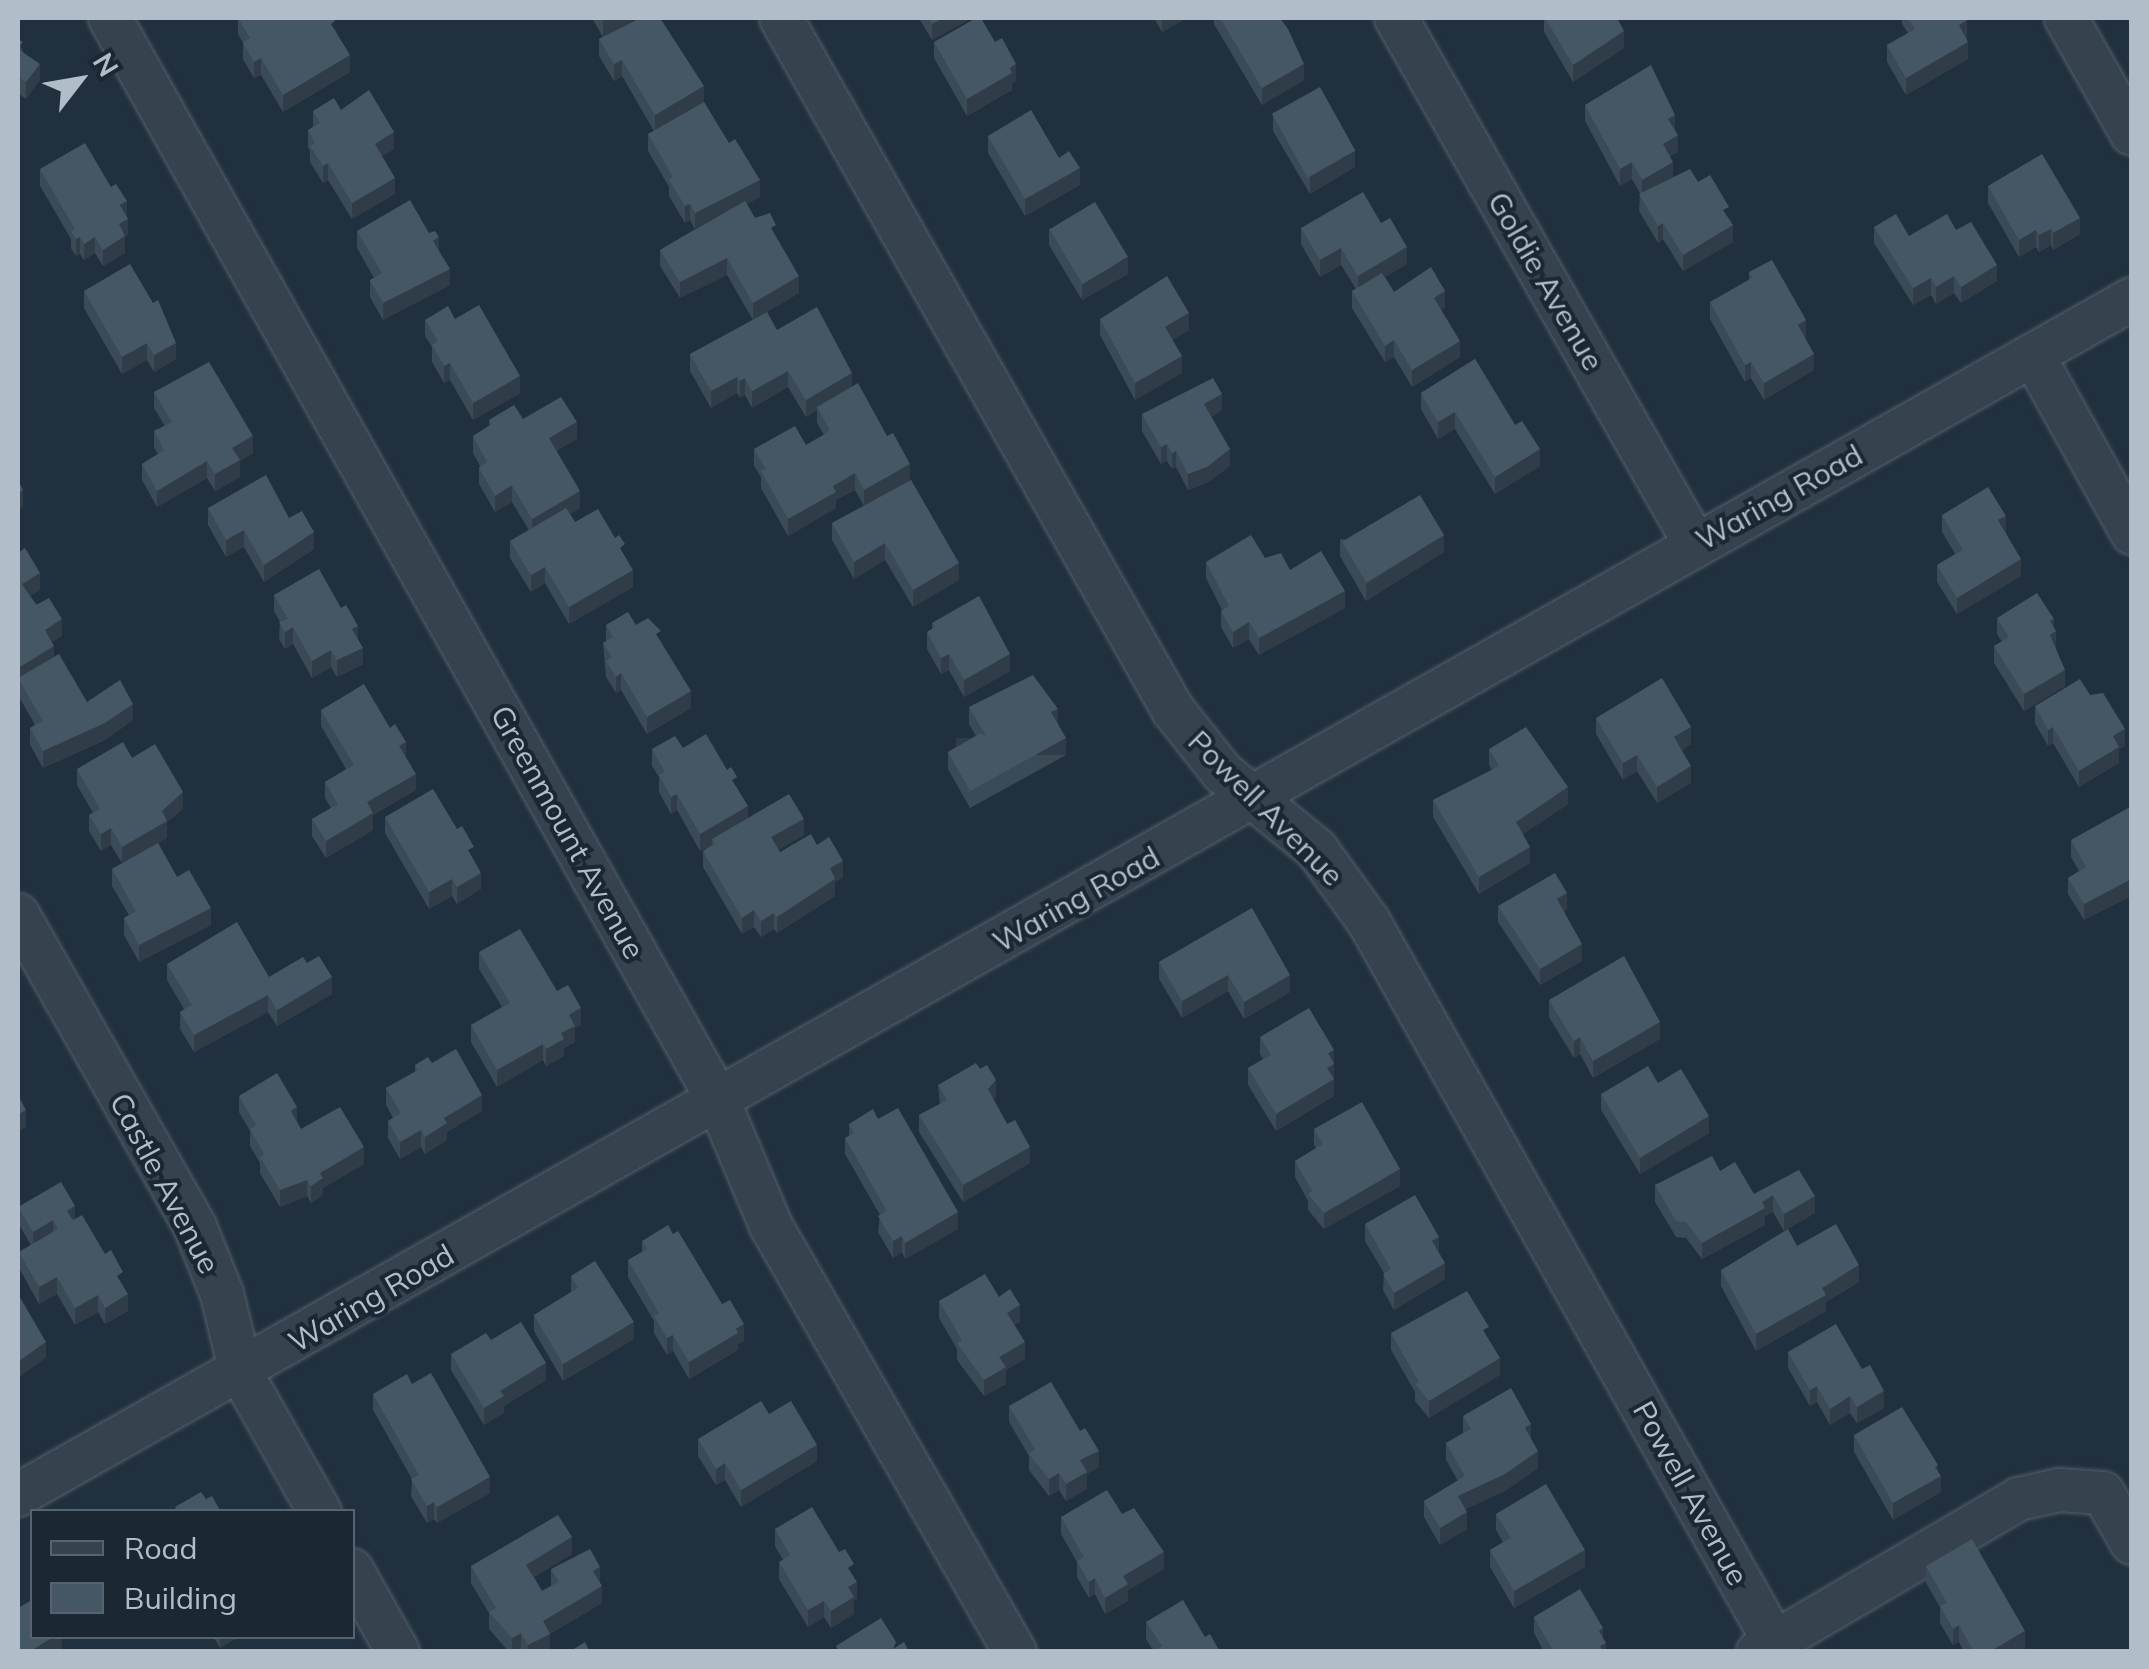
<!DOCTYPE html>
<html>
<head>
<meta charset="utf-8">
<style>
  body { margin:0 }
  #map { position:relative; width:2149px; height:1669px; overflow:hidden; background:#21303e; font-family:Mulish,sans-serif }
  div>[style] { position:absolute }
  .roads { filter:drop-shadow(0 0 2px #54606c) drop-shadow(0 0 2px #54606c) }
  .minor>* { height:42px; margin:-21px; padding:0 21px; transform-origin:21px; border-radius:21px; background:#36424e }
  .wall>* { inset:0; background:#3b4a57 }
  .shaded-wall>* { inset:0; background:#303c47; transform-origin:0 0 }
  .building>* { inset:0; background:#455665; transform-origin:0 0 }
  span { translate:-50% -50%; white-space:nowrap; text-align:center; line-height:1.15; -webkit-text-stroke:8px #1b2733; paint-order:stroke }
  .street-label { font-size:30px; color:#b1bdc9 }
  .frame { position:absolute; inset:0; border:20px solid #b1bdc9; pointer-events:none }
  .legend { position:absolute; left:30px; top:1509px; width:325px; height:130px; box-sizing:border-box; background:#1b2733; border:2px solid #57636f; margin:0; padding:12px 18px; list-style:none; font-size:30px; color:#b1bdc9 }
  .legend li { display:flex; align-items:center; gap:20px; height:50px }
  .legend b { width:50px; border:2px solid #57636f }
  .north { position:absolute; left:30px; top:30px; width:100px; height:100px; -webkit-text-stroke:8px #1b2733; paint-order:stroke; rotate:59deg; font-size:28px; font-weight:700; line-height:40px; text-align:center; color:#b1bdc9 }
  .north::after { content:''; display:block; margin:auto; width:35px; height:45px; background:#b1bdc9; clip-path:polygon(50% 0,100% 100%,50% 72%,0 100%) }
</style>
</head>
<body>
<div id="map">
  <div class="roads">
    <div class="minor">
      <i style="left:110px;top:18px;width:1241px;rotate:60.67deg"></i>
      <i style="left:718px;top:1100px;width:137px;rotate:67.2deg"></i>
      <i style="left:771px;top:1226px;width:491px;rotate:60.2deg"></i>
      <i style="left:781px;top:18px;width:795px;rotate:60.47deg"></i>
      <i style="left:1173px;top:710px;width:80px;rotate:51.6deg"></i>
      <i style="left:1223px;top:773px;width:122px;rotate:39.3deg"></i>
      <i style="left:1317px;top:850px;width:89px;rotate:54.2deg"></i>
      <i style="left:1369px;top:922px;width:838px;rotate:60.62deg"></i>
      <i style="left:1396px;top:18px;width:605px;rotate:60.38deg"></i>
      <i style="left:2066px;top:18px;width:133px;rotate:60.4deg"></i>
      <i style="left:2033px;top:355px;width:204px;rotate:60.9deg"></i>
      <i style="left:18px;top:915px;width:359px;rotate:60.4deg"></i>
      <i style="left:195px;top:1227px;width:72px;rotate:68.1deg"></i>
      <i style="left:222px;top:1294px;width:81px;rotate:76.5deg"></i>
      <i style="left:241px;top:1373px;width:160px;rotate:60.4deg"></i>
      <i style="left:18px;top:1495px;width:2429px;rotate:-29.5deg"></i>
      <i style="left:352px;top:1570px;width:94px;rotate:60.7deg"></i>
      <i style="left:1758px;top:1652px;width:303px;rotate:-30.4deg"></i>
      <i style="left:2019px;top:1499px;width:41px;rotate:-12.7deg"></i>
      <i style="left:2059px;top:1490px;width:44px;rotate:3.9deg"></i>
      <i style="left:2103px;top:1493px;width:58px;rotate:59.9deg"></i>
    </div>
  </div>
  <div class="wall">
    <i style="clip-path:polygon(238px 18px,335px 29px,350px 72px,283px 112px,261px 75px,254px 78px,243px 59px,243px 43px,238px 34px)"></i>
    <i style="clip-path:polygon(592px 18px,638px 18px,607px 35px,704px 102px,760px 197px,747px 204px,755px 218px,776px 238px,799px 293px,753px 320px,727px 275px,680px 298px,660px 266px,660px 250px,695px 229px,690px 220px,685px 223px,669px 196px,669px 187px,648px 151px,648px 134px,654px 131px,622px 76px,614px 81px,599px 56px,599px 39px,603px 37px)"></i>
    <i style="clip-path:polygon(919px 18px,972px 18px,932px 40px)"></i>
    <i style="clip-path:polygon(1154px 18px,1187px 18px,1162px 32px)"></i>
    <i style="clip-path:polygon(1214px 18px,1280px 18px,1304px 80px,1262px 105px,1214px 24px)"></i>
    <i style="clip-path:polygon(1544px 18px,1617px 18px,1624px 48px,1573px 82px,1544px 32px)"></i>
    <i style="clip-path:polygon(1902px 18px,1965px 18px,1968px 59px,1906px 95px,1887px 62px,1887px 45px,1908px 33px,1902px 24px)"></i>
    <i style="clip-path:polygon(18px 39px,23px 52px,40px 80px,26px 99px,18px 93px)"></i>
    <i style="clip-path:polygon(934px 42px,1016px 81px,1012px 83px,1012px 90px,967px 116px,934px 58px)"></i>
    <i style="clip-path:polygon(1585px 105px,1675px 131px,1678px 152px,1670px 156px,1673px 177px,1698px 182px,1729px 219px,1733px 242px,1683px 271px,1663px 239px,1658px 243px,1639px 211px,1640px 193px,1632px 179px,1620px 186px,1585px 121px)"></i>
    <i style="clip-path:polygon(313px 111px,394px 149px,382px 156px,395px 194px,352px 219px,328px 180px,323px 183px,310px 162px,310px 151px,308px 147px,308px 130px,313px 127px)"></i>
    <i style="clip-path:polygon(1273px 115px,1355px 167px,1310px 194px,1273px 131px)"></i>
    <i style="clip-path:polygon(988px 136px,1059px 158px,1080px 185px,1025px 216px,988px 153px)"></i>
    <i style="clip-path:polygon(40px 169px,127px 217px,128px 235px,125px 237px,125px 253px,103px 266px,95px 253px,84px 260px,80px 254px,76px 256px,71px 248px,71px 239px,40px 186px)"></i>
    <i style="clip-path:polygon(1988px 186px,2080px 234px,2053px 250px,2051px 245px,2039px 252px,2036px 247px,2019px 257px,1988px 203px)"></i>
    <i style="clip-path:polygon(1381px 223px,1407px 264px,1385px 277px,1394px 292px,1445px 307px,1441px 310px,1460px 357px,1412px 387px,1394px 357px,1385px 362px,1352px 308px,1352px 291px,1356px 289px,1341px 265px,1320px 277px,1301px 244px,1301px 228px)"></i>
    <i style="clip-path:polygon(1874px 227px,1909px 236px,1956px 230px,1997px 281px,1961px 303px,1954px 293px,1936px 304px,1931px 295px,1913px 305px,1874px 243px)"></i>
    <i style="clip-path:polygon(1049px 228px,1128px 274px,1082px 300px,1049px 245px)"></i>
    <i style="clip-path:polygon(357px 231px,429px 233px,439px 251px,450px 285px,383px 320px,370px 297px,370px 280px,374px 278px,357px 248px)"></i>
    <i style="clip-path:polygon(1749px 272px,1806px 337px,1805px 337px,1814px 370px,1764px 400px,1751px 378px,1745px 382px,1710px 319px,1710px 302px,1749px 280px)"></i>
    <i style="clip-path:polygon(84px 291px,176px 359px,154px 372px,147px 360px,122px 374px,84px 308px)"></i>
    <i style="clip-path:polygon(455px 319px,520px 393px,473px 420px,450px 380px,444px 383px,432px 362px,432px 347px,425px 336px,425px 320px)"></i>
    <i style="clip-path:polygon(1100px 319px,1189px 330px,1172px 340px,1182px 373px,1135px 400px,1100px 335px)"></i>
    <i style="clip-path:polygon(777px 330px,852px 387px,910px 481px,959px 580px,913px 607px,885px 560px,854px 579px,832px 540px,832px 523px,864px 506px,855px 490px,836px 500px,836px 508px,788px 536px,761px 488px,761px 477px,754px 466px,754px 449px,806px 445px,824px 435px,817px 423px,817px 410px,806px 417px,788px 387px,752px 408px,745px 395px,740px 398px,737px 393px,711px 408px,690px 371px,690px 354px)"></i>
    <i style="clip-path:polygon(1475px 359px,1540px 466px,1495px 494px,1455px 429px,1438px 439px,1421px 409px,1421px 393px)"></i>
    <i style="clip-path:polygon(154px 392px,253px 453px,240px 461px,240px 477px,215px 491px,207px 478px,157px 507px,142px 480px,142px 464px,158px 454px,154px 448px,154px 431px,165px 426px,154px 408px)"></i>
    <i style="clip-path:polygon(1222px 410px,1211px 417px,1230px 466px,1207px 483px,1188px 490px,1176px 467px,1172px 469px,1167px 461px,1161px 464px,1142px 431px,1142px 414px)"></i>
    <i style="clip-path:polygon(523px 419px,577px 439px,556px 451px,580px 508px,570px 514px,575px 522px,625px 557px,633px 587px,569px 624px,545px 583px,531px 592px,510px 558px,510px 541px,529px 530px,512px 502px,495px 512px,479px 484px,479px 468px,480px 466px,473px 453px,473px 436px,489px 426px,489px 420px)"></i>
    <i style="clip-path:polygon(208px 508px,289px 518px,314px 549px,264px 582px,244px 547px,226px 557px,208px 525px)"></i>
    <i style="clip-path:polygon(1942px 515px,2006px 532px,2021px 576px,1957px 614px,1937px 582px,1937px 565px,1955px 554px,1942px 532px)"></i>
    <i style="clip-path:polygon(1340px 539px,1444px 552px,1366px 601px,1340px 556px)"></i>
    <i style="clip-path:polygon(18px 553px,40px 590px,30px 596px,62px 636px,52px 642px,54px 657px,87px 702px,133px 720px,105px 740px,43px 768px,30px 745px,30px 728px,35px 725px,18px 695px)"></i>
    <i style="clip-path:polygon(1265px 558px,1345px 608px,1259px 655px,1249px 639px,1233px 648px,1221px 627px,1221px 611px,1222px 610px,1206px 578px,1206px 562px)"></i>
    <i style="clip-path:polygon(274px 595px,358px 640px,363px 664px,337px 677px,331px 667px,312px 678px,293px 644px,285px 649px,279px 639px,280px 622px,274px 611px)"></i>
    <i style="clip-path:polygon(1997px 618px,2054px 626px,2055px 648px,2065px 686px,2024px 711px,1994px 663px,1994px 646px,2002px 642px,1997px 634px)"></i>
    <i style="clip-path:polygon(932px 623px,1010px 671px,964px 697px,949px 670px,941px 674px,927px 649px,927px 632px,932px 629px)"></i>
    <i style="clip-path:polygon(606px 625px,636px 625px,661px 642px,691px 708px,647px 734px,621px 690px,616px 693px,606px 677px,603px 643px,606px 641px)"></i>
    <i style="clip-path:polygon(2090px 695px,2125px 746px,2119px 749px,2119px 763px,2079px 787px,2053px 743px,2048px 746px,2035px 723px,2035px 706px)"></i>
    <i style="clip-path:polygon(969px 707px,1058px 724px,1066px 755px,970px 808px,948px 769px,948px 752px,976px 736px,969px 724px)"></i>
    <i style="clip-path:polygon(321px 710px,390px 728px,406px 758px,416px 790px,373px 815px,373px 830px,326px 858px,312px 836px,312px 819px,331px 808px,325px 798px,325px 782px,346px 769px,321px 726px)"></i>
    <i style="clip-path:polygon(1596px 718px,1691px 744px,1682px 750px,1691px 783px,1657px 803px,1637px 771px,1623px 780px,1596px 734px)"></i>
    <i style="clip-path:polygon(652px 749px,737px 787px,748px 818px,804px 835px,778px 850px,780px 852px,817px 845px,843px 877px,835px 882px,835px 896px,777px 933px,774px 929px,761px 937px,754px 927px,742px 934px,703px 867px,703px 851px,712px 844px,700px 851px,677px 810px,671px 814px,659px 792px,659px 777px,652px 766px)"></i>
    <i style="clip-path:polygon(1489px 749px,1568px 804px,1523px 834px,1530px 863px,1479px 894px,1433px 817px,1433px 800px,1492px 770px,1489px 765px)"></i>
    <i style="clip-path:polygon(132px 758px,183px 809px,167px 822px,167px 838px,158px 843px,177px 877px,211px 925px,139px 962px,124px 935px,124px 918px,129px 915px,112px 886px,112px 869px,122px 863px,111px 845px,101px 851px,89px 831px,89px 815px,93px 813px,77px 785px,77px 769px)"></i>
    <i style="clip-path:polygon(2132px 806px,2084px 920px,2068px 894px,2068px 878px,2079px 871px,2071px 857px,2071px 840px)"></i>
    <i style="clip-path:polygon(385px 817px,474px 860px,481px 889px,457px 904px,452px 896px,429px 909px,385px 833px)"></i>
    <i style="clip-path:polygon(1498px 906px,1567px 909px,1564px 911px,1582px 961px,1540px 985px,1498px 922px)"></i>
    <i style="clip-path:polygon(1252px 908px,1290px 992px,1244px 1019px,1228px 991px,1182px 1018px,1159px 979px,1159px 962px)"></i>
    <i style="clip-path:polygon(479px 952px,557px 991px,581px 1025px,575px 1028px,575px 1042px,564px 1048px,564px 1056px,546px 1066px,543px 1060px,497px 1087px,471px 1042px,471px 1025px,502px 1007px,479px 969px)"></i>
    <i style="clip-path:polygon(307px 963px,332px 994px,277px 1026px,268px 1012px,194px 1052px,180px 1029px,180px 1012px,184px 1009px,167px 980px,167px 964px,269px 977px)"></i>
    <i style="clip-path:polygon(1549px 1000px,1660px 1039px,1593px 1078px,1580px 1054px,1574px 1058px,1549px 1017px)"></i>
    <i style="clip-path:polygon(1260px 1037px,1334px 1050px,1334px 1096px,1276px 1131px,1248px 1085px,1248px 1068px,1263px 1059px,1260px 1054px)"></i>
    <i style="clip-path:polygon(432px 1063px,482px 1111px,447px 1132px,447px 1140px,425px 1154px,421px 1147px,400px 1159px,388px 1138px,388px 1121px,393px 1118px,386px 1105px,386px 1088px,415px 1072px,415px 1065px)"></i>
    <i style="clip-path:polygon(1658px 1083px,1709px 1133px,1640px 1174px,1601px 1110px,1601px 1094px)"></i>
    <i style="clip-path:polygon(938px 1085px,996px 1097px,993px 1099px,1030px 1163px,963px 1202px,919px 1132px,919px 1115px,940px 1104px)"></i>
    <i style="clip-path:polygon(239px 1096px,297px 1123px,301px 1129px,364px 1164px,323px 1188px,323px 1195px,311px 1203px,307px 1196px,280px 1207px,260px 1173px,260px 1163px,250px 1146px,250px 1131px,239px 1112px)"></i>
    <i style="clip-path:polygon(878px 1119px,958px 1229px,905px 1259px,902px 1252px,893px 1258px,878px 1232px,880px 1215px,845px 1154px,845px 1138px,849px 1136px,849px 1124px)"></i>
    <i style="clip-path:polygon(1314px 1129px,1400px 1186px,1324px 1229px,1308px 1210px,1308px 1201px,1295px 1177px,1295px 1161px,1316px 1148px,1314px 1145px)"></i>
    <i style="clip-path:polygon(1799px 1170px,1815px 1213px,1784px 1231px,1773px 1212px,1765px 1216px,1765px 1225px,1702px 1259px,1686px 1238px,1676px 1237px,1655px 1202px,1655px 1185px,1720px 1171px,1754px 1194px)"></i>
    <i style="clip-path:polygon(18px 1207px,75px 1219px,123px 1286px,128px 1311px,105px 1324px,98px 1312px,75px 1325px,57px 1294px,39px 1304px,19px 1268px,19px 1252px,31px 1245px,18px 1223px)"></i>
    <i style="clip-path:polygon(1365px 1224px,1439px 1253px,1445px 1279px,1394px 1310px,1383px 1290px,1384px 1273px,1365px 1241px)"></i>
    <i style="clip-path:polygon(642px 1241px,744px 1341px,738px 1344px,738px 1350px,689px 1379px,673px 1351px,667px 1355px,654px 1333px,654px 1321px,628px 1277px,628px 1260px,642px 1252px)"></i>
    <i style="clip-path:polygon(1797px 1246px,1859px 1282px,1826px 1302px,1826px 1311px,1756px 1351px,1721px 1286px,1721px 1270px)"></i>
    <i style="clip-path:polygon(571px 1276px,634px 1339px,563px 1381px,534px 1331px,534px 1315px,571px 1292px)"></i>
    <i style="clip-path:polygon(999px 1297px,1020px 1322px,1014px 1325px,1025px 1359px,1006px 1370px,1006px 1384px,984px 1396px,957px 1360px,957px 1349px,939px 1318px,939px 1301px)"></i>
    <i style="clip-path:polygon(1391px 1333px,1489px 1341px,1500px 1375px,1429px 1418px,1415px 1401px,1415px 1392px,1391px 1350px)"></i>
    <i style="clip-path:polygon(491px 1340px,546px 1380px,504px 1406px,504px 1413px,484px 1425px,451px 1370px,451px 1354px)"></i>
    <i style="clip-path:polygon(1788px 1352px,1884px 1408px,1857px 1423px,1850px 1413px,1830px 1425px,1817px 1402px,1810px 1406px,1788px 1368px)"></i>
    <i style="clip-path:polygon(412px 1384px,490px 1493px,437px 1523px,434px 1519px,427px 1523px,411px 1496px,412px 1479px,373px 1410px,373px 1394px)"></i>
    <i style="clip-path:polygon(1009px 1406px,1099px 1467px,1087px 1474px,1087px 1489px,1066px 1501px,1059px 1490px,1049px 1496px,1029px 1470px,1029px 1456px,1009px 1422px)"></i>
    <i style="clip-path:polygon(769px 1414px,817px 1461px,741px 1507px,725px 1480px,716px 1485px,698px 1456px,698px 1439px)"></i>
    <i style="clip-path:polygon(1463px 1416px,1531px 1440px,1538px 1468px,1505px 1491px,1465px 1509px,1467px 1529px,1440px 1545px,1424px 1517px,1424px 1501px,1458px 1481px,1446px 1460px,1446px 1443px,1463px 1433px)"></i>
    <i style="clip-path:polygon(1854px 1435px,1938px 1472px,1941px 1492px,1893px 1520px,1854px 1452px)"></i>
    <i style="clip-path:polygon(1122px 1514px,1164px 1569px,1128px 1590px,1128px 1601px,1105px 1614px,1095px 1594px,1089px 1598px,1077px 1577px,1077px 1562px,1061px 1534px,1061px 1517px)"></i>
    <i style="clip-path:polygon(1496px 1514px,1585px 1567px,1514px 1608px,1490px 1567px,1490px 1550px,1503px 1542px,1496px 1530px)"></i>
    <i style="clip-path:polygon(775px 1529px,854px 1578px,857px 1599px,854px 1600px,854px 1614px,831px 1628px,824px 1617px,808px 1627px,779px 1579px,779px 1562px,783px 1560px,775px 1546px)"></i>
    <i style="clip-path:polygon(572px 1554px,534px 1577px,542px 1591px,551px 1586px,551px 1569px,600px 1582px,602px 1603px,550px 1634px,550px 1651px,522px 1652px,521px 1650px,518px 1652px,509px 1652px,489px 1629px,489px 1613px,471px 1583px,471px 1566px)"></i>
    <i style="clip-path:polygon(1926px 1566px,2025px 1648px,2018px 1652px,1964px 1652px,1959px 1642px,1953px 1645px,1940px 1623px,1940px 1607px,1926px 1583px)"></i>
    <i style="clip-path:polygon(1534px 1617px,1603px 1639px,1606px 1652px,1544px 1652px,1534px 1633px)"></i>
    <i style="clip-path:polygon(1146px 1622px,1205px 1637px,1220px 1652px,1154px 1652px,1146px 1639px)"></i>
    <i style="clip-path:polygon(213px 1636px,240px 1636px,220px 1648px)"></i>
  </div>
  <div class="shaded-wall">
    <i style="clip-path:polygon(609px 18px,638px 18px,603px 37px,603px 21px)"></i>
    <i style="clip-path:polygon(943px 18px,972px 18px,932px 40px,932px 24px)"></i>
    <i style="clip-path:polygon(1162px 18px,1187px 18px,1162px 32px)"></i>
    <i style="clip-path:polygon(1967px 20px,1967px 37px,1959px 42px,1959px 25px)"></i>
    <i style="clip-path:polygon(1624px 31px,1624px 48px,1573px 82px,1573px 65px)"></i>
    <i style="clip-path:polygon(1968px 42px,1968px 59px,1906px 95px,1906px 78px)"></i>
    <i style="clip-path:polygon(350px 55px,350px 72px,283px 112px,283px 95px)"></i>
    <i style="clip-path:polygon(261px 58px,261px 75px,254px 78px,254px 62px)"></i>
    <i style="clip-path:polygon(622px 60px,622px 76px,614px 81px,614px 64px)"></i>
    <i style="clip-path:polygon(40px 64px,40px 80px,26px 99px,26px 82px)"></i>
    <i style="clip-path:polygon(1016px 64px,1016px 81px,1012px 83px,1012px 90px,967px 116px,967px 99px)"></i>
    <i style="clip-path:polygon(1304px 64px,1304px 80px,1262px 105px,1262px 88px)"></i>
    <i style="clip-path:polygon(704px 86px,704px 103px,655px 132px,655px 115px)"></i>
    <i style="clip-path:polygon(1675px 115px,1675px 131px,1668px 119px)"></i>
    <i style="clip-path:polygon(394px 132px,394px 149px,375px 160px,375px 144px)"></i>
    <i style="clip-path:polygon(1678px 135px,1678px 152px,1663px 161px,1663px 144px)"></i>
    <i style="clip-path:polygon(1355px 151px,1355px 167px,1310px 194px,1310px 177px)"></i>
    <i style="clip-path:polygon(1632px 162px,1632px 179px,1620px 186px,1620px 169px)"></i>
    <i style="clip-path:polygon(1673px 162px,1673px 179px,1642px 197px,1642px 180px)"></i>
    <i style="clip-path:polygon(328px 163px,328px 180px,323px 183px,323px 166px)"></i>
    <i style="clip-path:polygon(1080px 168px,1080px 185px,1025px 216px,1025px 199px)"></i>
    <i style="clip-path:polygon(395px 178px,395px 194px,352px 219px,352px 203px)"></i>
    <i style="clip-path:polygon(760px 180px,760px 197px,695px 230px,695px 213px)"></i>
    <i style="clip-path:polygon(127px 201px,127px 218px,120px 205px)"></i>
    <i style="clip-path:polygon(690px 204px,690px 220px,685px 223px,685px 206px)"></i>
    <i style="clip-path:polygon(2080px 218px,2080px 234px,2053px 250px,2053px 233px)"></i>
    <i style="clip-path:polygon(128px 219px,128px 235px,125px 237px,125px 253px,103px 266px,103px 250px,119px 224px)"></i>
    <i style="clip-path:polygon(1663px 223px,1663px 239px,1658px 243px,1658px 226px)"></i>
    <i style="clip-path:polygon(1733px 225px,1733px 242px,1683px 271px,1683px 255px)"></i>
    <i style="clip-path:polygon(2051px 229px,2051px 245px,2039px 252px,2039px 235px)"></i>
    <i style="clip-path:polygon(2036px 230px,2036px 247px,2019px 257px,2019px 240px)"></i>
    <i style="clip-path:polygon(80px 237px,80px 254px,76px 256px,76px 239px)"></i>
    <i style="clip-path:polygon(95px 237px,95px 253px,84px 260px,84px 244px)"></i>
    <i style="clip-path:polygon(439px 237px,439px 254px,433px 241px)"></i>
    <i style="clip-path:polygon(1407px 247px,1407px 264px,1358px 293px,1358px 276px)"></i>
    <i style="clip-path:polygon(1341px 248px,1341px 265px,1320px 277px,1320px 260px)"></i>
    <i style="clip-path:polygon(1128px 257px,1128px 274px,1082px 300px,1082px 284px)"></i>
    <i style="clip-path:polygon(727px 258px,727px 275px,680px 298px,680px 282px)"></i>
    <i style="clip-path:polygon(1997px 265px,1997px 281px,1961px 303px,1961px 287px)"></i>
    <i style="clip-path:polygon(450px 269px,450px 285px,383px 320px,383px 303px)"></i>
    <i style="clip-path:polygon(799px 276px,799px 293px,753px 320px,753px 303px)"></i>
    <i style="clip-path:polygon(1954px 276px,1954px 293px,1936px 304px,1936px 287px)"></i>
    <i style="clip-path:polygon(1931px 278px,1931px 295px,1913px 305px,1913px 288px)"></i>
    <i style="clip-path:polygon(1445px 291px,1445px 307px,1434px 314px,1434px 298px)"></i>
    <i style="clip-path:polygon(1189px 313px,1189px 330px,1165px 344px,1165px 327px)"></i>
    <i style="clip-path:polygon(1806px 320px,1806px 337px,1798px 342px,1798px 325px)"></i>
    <i style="clip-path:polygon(1394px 340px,1394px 357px,1385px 362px,1385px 346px)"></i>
    <i style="clip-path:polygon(1460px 341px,1460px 357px,1412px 387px,1412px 370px)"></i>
    <i style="clip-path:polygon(147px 343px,147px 360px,122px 374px,122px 357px)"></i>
    <i style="clip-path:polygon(176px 343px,176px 359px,154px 372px,154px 355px)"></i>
    <i style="clip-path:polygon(1814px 354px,1814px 370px,1764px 400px,1764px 383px)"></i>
    <i style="clip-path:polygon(1182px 356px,1182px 373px,1135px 400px,1135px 383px)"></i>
    <i style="clip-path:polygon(1751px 362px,1751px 378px,1745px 382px,1745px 365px)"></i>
    <i style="clip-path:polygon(450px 363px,450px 380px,444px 383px,444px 366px)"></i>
    <i style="clip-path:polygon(788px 371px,788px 387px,752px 408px,752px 391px)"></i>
    <i style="clip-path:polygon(852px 373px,852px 390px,817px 407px,817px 410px,806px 417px,806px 400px)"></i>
    <i style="clip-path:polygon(520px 376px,520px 393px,473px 420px,473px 403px)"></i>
    <i style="clip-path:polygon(737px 377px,737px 393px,711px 408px,711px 391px)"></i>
    <i style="clip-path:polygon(745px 378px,745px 395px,740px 398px,740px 381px)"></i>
    <i style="clip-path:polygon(1222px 394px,1222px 410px,1204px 421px,1204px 404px)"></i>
    <i style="clip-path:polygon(1455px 412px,1455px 429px,1438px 439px,1438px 422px)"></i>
    <i style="clip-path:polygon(577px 422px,577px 439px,549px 455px,549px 438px)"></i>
    <i style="clip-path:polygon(253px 436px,253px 453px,240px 461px,240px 477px,215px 491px,215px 474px,232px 448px)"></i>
    <i style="clip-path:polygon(1167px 444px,1167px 461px,1161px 464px,1161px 447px)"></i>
    <i style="clip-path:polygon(1230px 449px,1230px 466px,1207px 483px,1188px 490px,1188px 474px)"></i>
    <i style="clip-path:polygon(1540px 449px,1540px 466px,1495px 494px,1495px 477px)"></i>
    <i style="clip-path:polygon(1176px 451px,1176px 467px,1172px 469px,1172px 453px)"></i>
    <i style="clip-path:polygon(207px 461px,207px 478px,157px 507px,157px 491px)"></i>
    <i style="clip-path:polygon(910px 464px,910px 481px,864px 507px,864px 490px)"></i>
    <i style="clip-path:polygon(855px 473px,855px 490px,836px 500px,836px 508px,788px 536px,788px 519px,833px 486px)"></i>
    <i style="clip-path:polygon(512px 485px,512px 502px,495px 512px,495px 496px)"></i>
    <i style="clip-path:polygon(23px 490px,23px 507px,18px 510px,18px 494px)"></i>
    <i style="clip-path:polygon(580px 491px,580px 508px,532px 536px,532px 519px)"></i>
    <i style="clip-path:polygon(2006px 516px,2006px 533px,1998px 520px)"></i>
    <i style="clip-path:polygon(244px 530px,244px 547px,226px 557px,226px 540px)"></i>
    <i style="clip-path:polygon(314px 532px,314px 549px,264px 582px,264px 565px)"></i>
    <i style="clip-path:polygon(1444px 535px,1444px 552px,1366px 601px,1366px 584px)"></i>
    <i style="clip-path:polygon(885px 543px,885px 560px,854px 579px,854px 562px)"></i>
    <i style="clip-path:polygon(2021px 559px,2021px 576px,1957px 614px,1957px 598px)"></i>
    <i style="clip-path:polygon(959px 563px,959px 580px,913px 607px,913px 590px)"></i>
    <i style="clip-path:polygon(545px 567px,545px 583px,531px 592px,531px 575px)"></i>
    <i style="clip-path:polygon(633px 570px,633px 587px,569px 624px,569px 607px)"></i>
    <i style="clip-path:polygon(40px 573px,40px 590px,22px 600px,22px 584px)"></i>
    <i style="clip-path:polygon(1345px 591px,1345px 608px,1259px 655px,1259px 638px)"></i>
    <i style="clip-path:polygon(62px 619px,62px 636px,45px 646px,45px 630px)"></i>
    <i style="clip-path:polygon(2054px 619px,2054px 633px,2056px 631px,2056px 648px,2050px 652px,2050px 621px)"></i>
    <i style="clip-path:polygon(1249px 622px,1249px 639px,1233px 648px,1233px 632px)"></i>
    <i style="clip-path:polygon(358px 626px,358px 642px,352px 629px)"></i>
    <i style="clip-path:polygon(293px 627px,293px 644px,285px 649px,285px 632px)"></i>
    <i style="clip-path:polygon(54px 646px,54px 662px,18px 678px,18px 684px,18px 668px)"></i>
    <i style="clip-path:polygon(363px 648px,363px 664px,337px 677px,337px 660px)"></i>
    <i style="clip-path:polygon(331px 650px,331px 667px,312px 678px,312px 661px)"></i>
    <i style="clip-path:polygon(949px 654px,949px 670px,941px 674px,941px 658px)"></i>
    <i style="clip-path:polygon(1010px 654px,1010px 671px,964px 697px,964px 680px)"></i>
    <i style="clip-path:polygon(2065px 670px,2065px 686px,2024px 711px,2024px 694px)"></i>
    <i style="clip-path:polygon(621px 673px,621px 690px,616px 693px,616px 677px)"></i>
    <i style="clip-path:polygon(691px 691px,691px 708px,647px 734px,647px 717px)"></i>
    <i style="clip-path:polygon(133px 704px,133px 720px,105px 740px,43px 768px,43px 751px)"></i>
    <i style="clip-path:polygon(1058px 709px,1058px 726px,1051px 712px)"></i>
    <i style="clip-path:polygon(1691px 727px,1691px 744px,1674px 754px,1674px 737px)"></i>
    <i style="clip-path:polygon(2053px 727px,2053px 743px,2048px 746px,2048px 730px)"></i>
    <i style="clip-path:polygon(2125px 729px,2125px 746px,2119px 749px,2119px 763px,2079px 787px,2079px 771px,2113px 736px)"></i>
    <i style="left:1066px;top:738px;width:17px;height:110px;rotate:90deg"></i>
    <i style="clip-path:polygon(406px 742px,406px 759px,399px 746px)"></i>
    <i style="clip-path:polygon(1637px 755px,1637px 771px,1623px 780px,1623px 763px)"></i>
    <i style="clip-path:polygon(1691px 766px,1691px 783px,1657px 803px,1657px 787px)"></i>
    <i style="clip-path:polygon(416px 774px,416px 790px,373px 815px,373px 830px,326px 858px,326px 841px,367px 802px)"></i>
    <i style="clip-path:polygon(1568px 787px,1568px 804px,1516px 839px,1516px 822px)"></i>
    <i style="clip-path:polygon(183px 792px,183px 809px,167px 822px,167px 838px,122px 864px,122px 847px)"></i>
    <i style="clip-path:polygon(677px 794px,677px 810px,671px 814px,671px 797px)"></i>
    <i style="clip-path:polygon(748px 806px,748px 823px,712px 839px,712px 844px,700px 851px,700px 834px)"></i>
    <i style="clip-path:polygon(804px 819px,804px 835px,771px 854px,771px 837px)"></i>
    <i style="clip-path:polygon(111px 828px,111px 845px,101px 851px,101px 834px)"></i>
    <i style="clip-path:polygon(1530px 847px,1530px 863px,1479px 894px,1479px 877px)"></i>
    <i style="clip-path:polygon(843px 861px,843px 877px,835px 882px,835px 896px,777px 933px,777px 917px,830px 868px)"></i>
    <i style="clip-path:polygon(481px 873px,481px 889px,457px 904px,457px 887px)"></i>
    <i style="clip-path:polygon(452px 879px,452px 896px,429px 909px,429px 892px)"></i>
    <i style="clip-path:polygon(2132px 879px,2132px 896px,2084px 920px,2084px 904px)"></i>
    <i style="clip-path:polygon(1567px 893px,1567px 909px,1557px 915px,1557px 899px)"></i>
    <i style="clip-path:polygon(211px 908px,211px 925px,139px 962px,139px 945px)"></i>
    <i style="clip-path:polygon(754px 910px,754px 927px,742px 934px,742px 918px)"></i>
    <i style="clip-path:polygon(774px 913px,774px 929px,761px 937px,761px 921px)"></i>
    <i style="clip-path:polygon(1582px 944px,1582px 961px,1540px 985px,1540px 969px)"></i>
    <i style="clip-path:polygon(1228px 975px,1228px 991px,1182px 1018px,1182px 1001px)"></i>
    <i style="clip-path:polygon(1290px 975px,1290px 992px,1244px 1019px,1244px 1002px)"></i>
    <i style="clip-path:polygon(332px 977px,332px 994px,277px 1026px,277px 1010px)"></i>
    <i style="clip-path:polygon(268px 995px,268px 1012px,194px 1052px,194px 1035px)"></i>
    <i style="clip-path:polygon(581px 1008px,581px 1025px,575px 1028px,575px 1042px,564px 1048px,564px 1056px,546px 1066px,546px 1049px,561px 1033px,569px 1015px)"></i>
    <i style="clip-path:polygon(1660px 1022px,1660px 1039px,1593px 1078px,1593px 1061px)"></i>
    <i style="clip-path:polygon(1580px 1037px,1580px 1054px,1574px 1058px,1574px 1041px)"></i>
    <i style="clip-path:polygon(543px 1044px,543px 1060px,497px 1087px,497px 1070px)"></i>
    <i style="clip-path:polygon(1334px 1050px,1334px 1096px,1276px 1131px,1276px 1114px,1328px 1053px)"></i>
    <i style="clip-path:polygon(996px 1080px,996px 1097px,988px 1106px,988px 1089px)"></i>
    <i style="clip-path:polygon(482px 1095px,482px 1111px,447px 1132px,447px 1140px,425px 1154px,425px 1137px,444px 1118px)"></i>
    <i style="clip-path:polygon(297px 1107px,297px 1124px,291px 1111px)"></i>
    <i style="clip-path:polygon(26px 1110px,26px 1127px,18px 1132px,18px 1115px)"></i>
    <i style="clip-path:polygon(1709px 1116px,1709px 1133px,1640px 1174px,1640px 1158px)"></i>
    <i style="clip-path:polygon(421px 1130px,421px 1147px,400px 1159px,400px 1142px)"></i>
    <i style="clip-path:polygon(364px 1147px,364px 1164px,323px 1188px,323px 1195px,311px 1203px,311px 1186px,320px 1173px)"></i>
    <i style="clip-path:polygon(1030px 1147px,1030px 1163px,963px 1202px,963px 1185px)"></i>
    <i style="clip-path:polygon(1400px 1169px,1400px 1186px,1324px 1229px,1324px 1213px)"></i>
    <i style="clip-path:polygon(307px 1180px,307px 1196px,280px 1207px,280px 1190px)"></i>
    <i style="clip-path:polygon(1773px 1195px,1773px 1212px,1765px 1216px,1765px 1225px,1702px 1259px,1702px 1243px)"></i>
    <i style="clip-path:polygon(1815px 1196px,1815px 1213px,1784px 1231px,1784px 1214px)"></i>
    <i style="clip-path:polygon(75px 1206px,75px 1223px,67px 1211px)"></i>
    <i style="clip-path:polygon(958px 1212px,958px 1229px,905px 1259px,905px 1243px)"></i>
    <i style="clip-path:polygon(53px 1220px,53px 1236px,33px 1248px,33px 1232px)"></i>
    <i style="clip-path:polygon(902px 1236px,902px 1252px,893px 1258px,893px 1241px)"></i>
    <i style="clip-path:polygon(1439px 1237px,1439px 1253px,1432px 1241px)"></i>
    <i style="clip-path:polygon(1445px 1263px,1445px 1279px,1394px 1310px,1394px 1293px)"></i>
    <i style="clip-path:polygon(1859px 1265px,1859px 1282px,1826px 1302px,1826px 1311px,1756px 1351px,1756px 1334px,1822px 1288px)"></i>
    <i style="clip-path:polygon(57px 1277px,57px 1294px,39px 1304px,39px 1287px)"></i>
    <i style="clip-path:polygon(128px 1294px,128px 1311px,105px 1324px,105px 1308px)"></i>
    <i style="clip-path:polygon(98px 1295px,98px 1312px,75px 1325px,75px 1308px)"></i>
    <i style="clip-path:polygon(1020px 1305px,1020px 1322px,1007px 1329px,1007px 1313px)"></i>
    <i style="clip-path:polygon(634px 1322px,634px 1339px,563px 1381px,563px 1364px)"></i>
    <i style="clip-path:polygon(744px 1324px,744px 1341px,738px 1344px,738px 1350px,689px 1379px,689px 1362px)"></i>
    <i style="clip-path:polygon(673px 1335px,673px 1351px,667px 1355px,667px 1338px)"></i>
    <i style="clip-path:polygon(46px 1342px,46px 1358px,18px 1378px,18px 1362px)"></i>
    <i style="clip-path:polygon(1025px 1342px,1025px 1359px,1006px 1370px,1006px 1384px,984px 1396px,984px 1380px,999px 1357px)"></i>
    <i style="clip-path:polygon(1500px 1358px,1500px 1375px,1429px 1418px,1429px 1401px)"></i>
    <i style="clip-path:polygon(546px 1363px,546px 1380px,504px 1406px,504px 1413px,484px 1425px,484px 1408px,500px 1391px)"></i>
    <i style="clip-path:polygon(1817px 1386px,1817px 1402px,1810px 1406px,1810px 1390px)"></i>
    <i style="clip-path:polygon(1884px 1391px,1884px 1408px,1857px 1423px,1857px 1407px)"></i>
    <i style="clip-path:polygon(1850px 1396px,1850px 1413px,1830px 1425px,1830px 1409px)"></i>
    <i style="clip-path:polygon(1531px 1424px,1531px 1441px,1525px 1428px)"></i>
    <i style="clip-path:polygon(817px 1445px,817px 1461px,741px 1507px,741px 1490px)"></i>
    <i style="clip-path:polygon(1099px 1451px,1099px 1467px,1087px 1474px,1087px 1489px,1066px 1501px,1066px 1484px,1080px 1460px)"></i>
    <i style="clip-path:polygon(1538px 1451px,1538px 1468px,1505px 1491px,1458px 1513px,1458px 1496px)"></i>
    <i style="clip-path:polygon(725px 1463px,725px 1480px,716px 1485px,716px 1469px)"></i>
    <i style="clip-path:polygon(1938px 1465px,1938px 1477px,1941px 1476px,1941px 1492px,1893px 1520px,1893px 1503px)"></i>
    <i style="clip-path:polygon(1059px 1473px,1059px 1490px,1049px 1496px,1049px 1479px)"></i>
    <i style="clip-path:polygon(490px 1477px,490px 1493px,437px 1523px,437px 1507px)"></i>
    <i style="clip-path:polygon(434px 1502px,434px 1519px,427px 1523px,427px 1506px)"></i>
    <i style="clip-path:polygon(1467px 1512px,1467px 1529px,1440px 1545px,1440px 1528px)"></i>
    <i style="clip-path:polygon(572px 1537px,572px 1554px,526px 1581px,526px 1565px)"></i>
    <i style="clip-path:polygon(1585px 1550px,1585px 1567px,1514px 1608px,1514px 1591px)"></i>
    <i style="clip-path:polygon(1164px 1552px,1164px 1569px,1128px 1590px,1128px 1601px,1105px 1614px,1105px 1598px,1123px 1576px)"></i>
    <i style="clip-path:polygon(600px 1567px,600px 1583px,593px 1571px)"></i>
    <i style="clip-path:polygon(1095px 1578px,1095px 1594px,1089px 1598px,1089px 1582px)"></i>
    <i style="clip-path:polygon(857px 1582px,857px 1599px,854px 1600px,854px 1614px,831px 1628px,831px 1611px,848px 1587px)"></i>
    <i style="clip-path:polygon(602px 1586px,602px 1603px,548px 1635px,550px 1634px,550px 1651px,528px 1652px,528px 1645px,543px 1621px)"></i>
    <i style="clip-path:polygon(824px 1601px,824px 1617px,808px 1627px,808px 1610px)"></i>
    <i style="clip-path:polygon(1959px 1625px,1959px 1642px,1953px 1645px,1953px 1629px)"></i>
    <i style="clip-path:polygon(1603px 1628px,1603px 1645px,1606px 1643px,1606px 1652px,1600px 1652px,1599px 1631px)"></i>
    <i style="clip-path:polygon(2025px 1631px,2025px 1648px,2018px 1652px,1989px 1652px)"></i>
    <i style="clip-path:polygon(521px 1633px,521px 1650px,512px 1652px,512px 1638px)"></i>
    <i style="clip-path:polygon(55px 1636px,62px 1636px,62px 1649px,58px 1652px,29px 1652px)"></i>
    <i style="clip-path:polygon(220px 1636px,240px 1636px,220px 1648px)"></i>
  </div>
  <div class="building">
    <i style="clip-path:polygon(238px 18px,332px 18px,335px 21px,331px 24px,350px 55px,283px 95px,261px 58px,254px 62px,243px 43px,250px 38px)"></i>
    <i style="clip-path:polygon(640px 18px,660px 18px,704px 86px,655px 115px,622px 60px,614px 64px,599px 39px)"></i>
    <i style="clip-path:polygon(929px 18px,943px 18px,932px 24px)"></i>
    <i style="clip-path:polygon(976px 18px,981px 18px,995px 42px,1002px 38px,1016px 64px,1010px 68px,1012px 73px,967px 99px,934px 42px)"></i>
    <i style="clip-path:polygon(1220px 18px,1280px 18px,1288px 29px,1304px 64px,1262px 88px)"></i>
    <i style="clip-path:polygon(1545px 18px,1617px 18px,1624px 31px,1573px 65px)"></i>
    <i style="clip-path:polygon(1908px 18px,1965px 18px,1967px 20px,1959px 25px,1968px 42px,1906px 78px,1887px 45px,1915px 29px)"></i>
    <i style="clip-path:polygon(18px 39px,23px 42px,18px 49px,40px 64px,26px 82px,18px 77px)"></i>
    <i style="clip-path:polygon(1651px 65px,1675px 115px,1668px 119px,1678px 135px,1663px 144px,1673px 162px,1642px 180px,1632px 162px,1620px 169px,1585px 105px)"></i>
    <i style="left:1320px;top:87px;width:73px;height:55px;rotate:61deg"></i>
    <i style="clip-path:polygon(369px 90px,394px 132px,375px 144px,395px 178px,352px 203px,328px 163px,323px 166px,310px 146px,315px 143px,308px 130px,320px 123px,313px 111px,334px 98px,341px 110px)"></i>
    <i style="clip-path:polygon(704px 102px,729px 143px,735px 139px,760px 180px,695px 213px,690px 204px,685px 206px,669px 180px,673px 177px,648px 134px)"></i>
    <i style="clip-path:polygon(1031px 110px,1059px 158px,1069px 151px,1080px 168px,1025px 199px,988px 136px)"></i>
    <i style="clip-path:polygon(85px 143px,111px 187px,116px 184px,127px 201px,120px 205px,128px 219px,119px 224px,125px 236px,103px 250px,95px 237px,84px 244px,80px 237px,76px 239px,71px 231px,75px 229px,40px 169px)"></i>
    <i style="clip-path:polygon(2042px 154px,2080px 218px,2053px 233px,2051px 229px,2039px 235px,2036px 230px,2019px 240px,1988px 186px)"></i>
    <i style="clip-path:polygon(1690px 169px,1698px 182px,1710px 175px,1729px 207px,1723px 210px,1733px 225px,1683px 255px,1663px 223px,1658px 226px,1639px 194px)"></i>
    <i style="clip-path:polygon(1363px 192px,1381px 223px,1390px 218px,1407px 247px,1358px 276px,1341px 248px,1320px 260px,1301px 228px)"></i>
    <i style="clip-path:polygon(410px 200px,429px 233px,435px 231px,439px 237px,433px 241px,450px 269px,383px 303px,370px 280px,382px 273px,357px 231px)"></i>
    <i style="clip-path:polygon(745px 201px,755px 218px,770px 213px,776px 225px,771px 228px,799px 276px,753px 303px,727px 258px,680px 282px,660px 250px)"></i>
    <i style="left:1095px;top:202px;width:64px;height:53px;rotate:59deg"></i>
    <i style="clip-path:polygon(1896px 214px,1909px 236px,1947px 214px,1956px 230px,1971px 222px,1997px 265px,1961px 287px,1954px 276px,1936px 287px,1931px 278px,1913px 288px,1874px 227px)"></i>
    <i style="clip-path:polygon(1772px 260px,1806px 320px,1798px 325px,1814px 354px,1764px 383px,1751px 362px,1745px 365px,1710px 302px,1752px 278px,1749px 272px)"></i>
    <i style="clip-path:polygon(130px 264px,153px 303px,158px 300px,176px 343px,154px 355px,147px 343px,122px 357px,84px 291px)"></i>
    <i style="clip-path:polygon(1431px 267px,1445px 291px,1434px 298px,1460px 341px,1412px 370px,1394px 340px,1385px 346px,1352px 291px,1382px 273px,1394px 292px)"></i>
    <i style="clip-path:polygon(1167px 276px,1189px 313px,1165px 327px,1182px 356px,1135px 383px,1100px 319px)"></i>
    <i style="clip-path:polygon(479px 305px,520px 376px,473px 403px,450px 363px,444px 366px,432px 345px,438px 341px,425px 320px,448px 306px,455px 319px)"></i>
    <i style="clip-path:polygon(817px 307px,852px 373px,806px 400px,788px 371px,752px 391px,745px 378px,740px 381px,737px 377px,711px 391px,690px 354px,767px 312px,777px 330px)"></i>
    <i style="clip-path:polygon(1475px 359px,1515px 425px,1522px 421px,1540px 449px,1495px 477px,1455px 412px,1438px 422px,1421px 393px)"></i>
    <i style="clip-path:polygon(209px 362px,253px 436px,232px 448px,240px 460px,215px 474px,207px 461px,157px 491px,142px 464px,164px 450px,154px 431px,172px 422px,154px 392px)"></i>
    <i style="clip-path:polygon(1213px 378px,1222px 394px,1204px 404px,1230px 449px,1207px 467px,1188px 474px,1176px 451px,1172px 453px,1167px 444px,1161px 447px,1142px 414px)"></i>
    <i style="clip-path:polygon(858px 383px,887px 436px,893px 433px,910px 464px,864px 490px,855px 473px,833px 486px,836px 492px,788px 519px,761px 471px,766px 469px,754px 449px,795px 426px,806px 445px,825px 434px,830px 430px,817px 407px)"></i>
    <i style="clip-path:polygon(561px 397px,577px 422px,549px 438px,580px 491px,532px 519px,512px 485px,495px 496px,479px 468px,487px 462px,473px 436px,492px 424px,489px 420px,514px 405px,523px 419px)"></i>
    <i style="clip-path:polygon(266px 475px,289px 518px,302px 511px,314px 532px,264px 565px,244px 530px,226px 540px,208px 508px)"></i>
    <i style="clip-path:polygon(18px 480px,23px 490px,18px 494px)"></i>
    <i style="clip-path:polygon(911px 480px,959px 563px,913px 590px,885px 543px,854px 562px,832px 523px)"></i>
    <i style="clip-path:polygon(1988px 487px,2006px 516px,1998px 520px,2021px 559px,1957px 598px,1937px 565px,1963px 550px,1942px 515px)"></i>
    <i style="left:1420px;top:495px;width:47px;height:91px;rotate:59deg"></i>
    <i style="clip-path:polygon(566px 508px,575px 522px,598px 509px,615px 538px,619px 535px,625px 544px,620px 548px,633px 570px,569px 607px,545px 567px,531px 575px,510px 541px)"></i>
    <i style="clip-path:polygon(1251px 535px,1265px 558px,1281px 553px,1290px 570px,1321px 551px,1345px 591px,1259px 638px,1249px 622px,1233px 632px,1221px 611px,1229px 606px,1206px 562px)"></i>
    <i style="clip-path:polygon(25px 548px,40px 573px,22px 584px,36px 605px,49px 598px,62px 619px,45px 630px,54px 646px,18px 668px,18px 553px)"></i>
    <i style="clip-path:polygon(319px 569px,341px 608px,346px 605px,358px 626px,352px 629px,363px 648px,337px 660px,331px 650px,312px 661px,293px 627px,285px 632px,279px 622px,288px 619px,274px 595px)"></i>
    <i style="clip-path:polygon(2037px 593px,2054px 619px,2050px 621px,2056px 631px,2050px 635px,2065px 670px,2024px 694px,1994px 646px,2009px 637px,1997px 618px)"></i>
    <i style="clip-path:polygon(979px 596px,1010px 654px,964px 680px,949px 654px,941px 658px,927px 632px,935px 627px,932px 623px)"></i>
    <i style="clip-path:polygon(628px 612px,636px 625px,648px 618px,661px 631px,656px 634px,691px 691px,647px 717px,621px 673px,616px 677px,606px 661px,612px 657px,603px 643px,613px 637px,606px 625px)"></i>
    <i style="clip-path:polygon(59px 654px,87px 702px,120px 680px,133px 704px,105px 723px,43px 751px,30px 728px,43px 721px,18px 678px)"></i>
    <i style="clip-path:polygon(1033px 675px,1058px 709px,1051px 712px,1066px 738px,970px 791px,948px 752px,981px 733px,986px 736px,969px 707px)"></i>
    <i style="clip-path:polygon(1662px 678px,1691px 727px,1674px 737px,1691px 766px,1657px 787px,1637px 755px,1623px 763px,1596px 718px)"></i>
    <i style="clip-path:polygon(2080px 679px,2090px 695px,2103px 693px,2125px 729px,2113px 736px,2119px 747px,2079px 771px,2053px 727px,2048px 730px,2035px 706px)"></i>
    <i style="clip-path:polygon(364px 684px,390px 728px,395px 724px,406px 742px,399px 746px,416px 774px,367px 802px,373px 813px,326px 841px,312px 819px,338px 804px,325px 782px,354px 765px,321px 710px)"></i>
    <i style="clip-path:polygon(1526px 727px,1568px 787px,1516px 822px,1530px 847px,1479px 877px,1433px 800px,1499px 766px,1489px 749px)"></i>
    <i style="clip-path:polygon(706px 734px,727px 770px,731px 767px,737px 777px,732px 780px,748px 806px,700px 834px,677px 794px,671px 797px,659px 775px,665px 772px,652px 749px,675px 736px,683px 748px)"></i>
    <i style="clip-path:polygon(123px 742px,132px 758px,155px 744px,183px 792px,162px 811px,167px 821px,122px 847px,111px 828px,101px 834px,89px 815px,100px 809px,77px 769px)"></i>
    <i style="clip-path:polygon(433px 789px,457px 829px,462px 826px,474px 847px,468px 850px,481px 873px,457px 887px,452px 879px,429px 892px,385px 817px)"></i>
    <i style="clip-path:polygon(789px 794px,804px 819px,771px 837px,780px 852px,811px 834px,817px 845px,829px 837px,843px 861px,830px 868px,835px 879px,777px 917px,774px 913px,761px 921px,754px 910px,742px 918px,703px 851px,715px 844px,712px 839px)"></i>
    <i style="clip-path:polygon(2132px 806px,2132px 879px,2084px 904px,2068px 878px,2086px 867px,2071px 840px)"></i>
    <i style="clip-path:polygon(158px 843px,177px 877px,189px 870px,211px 908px,139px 945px,124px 918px,136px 911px,112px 869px)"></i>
    <i style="clip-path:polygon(1555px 873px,1567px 893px,1557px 899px,1582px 944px,1540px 969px,1498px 906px)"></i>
    <i style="clip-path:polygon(1252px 908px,1290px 975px,1244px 1002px,1228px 975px,1182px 1001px,1159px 962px)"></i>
    <i style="clip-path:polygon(237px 922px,269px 977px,303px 957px,307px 963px,319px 956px,332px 977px,277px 1010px,268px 995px,194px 1035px,180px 1012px,192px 1005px,167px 964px)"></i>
    <i style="clip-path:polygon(520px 929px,557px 991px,568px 985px,581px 1008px,569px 1015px,575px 1026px,561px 1033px,564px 1039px,546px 1049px,543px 1044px,497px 1070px,471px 1025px,510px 1003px,479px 952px)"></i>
    <i style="clip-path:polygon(1624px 956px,1660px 1022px,1593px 1061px,1580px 1037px,1574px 1041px,1549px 1000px)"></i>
    <i style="clip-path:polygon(1309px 1008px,1334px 1050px,1328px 1053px,1334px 1064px,1327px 1068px,1334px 1079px,1276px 1114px,1248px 1068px,1271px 1055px,1260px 1037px)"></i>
    <i style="clip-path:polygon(456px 1049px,482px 1095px,444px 1118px,447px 1123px,425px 1137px,421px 1130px,400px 1142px,388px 1121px,401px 1113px,386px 1088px,418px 1070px,415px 1065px,428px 1057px,432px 1063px)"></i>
    <i style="clip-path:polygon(976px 1063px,980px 1069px,987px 1065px,996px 1080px,988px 1089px,1007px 1124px,1015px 1120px,1030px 1147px,963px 1185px,919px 1115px,947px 1100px,938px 1085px)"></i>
    <i style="clip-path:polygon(1648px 1066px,1658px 1083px,1681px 1069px,1709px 1116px,1640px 1158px,1601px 1094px)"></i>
    <i style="clip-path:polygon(277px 1073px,297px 1107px,291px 1111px,301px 1129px,340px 1107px,364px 1147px,320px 1173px,323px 1178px,311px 1186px,307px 1180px,280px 1190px,260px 1157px,264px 1154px,250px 1129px,256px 1125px,239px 1096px)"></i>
    <i style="clip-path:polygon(18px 1095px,26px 1110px,18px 1115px)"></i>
    <i style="clip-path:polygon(1362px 1102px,1400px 1169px,1324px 1213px,1308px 1194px,1312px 1191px,1295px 1161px,1323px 1144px,1314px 1129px)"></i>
    <i style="clip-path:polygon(898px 1108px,958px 1212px,905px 1243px,902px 1236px,893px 1241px,878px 1216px,887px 1211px,845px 1138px,854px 1133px,849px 1124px,873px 1109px,878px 1119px)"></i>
    <i style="clip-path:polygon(1712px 1156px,1720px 1171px,1735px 1162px,1754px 1194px,1799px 1170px,1815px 1196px,1784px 1214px,1773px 1195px,1762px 1202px,1765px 1208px,1702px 1243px,1686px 1222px,1676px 1221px,1655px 1185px)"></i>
    <i style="clip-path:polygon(61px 1182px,75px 1206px,67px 1211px,73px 1220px,82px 1215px,105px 1254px,111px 1250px,123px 1272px,117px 1276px,128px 1294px,105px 1308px,98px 1295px,75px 1308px,57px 1277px,39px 1287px,19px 1252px,58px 1229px,53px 1220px,33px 1232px,18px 1207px)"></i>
    <i style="clip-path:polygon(1415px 1195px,1439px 1237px,1432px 1241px,1445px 1263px,1394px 1293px,1383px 1274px,1391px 1269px,1365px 1224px)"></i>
    <i style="clip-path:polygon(1836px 1224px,1859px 1265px,1822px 1288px,1826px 1295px,1756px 1334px,1721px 1270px,1788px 1229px,1797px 1246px)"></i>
    <i style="clip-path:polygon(668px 1225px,673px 1234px,678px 1231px,722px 1304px,730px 1300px,744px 1324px,736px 1329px,738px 1333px,689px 1362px,673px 1335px,667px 1338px,654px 1316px,659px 1313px,628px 1260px,647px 1249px,642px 1241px)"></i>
    <i style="clip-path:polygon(595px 1261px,634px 1322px,563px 1364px,534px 1315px,578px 1288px,571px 1276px)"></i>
    <i style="clip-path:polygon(985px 1274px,999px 1297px,1010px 1289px,1020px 1305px,1007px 1313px,1025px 1342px,999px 1357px,1006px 1367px,984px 1380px,957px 1343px,962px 1340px,939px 1301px)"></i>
    <i style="clip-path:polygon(1467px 1291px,1489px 1327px,1483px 1330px,1500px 1358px,1429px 1401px,1415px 1384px,1419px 1382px,1391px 1333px)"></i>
    <i style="clip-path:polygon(18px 1294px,46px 1342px,18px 1362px)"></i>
    <i style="clip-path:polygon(521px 1322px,546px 1363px,500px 1391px,504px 1396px,484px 1408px,451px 1354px,486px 1333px,491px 1340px)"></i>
    <i style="clip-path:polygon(1836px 1324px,1862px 1369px,1870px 1365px,1884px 1391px,1857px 1407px,1850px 1396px,1830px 1409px,1817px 1386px,1810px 1390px,1788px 1352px)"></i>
    <i style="clip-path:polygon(431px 1373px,490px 1477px,437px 1507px,434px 1502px,427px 1506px,411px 1479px,419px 1475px,373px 1394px,407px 1374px,412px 1384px)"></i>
    <i style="clip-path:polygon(1051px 1382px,1080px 1431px,1085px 1428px,1099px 1451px,1080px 1460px,1087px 1472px,1066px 1484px,1059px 1473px,1049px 1479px,1029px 1454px,1035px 1449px,1009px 1406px)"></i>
    <i style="clip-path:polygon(1511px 1388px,1531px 1424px,1525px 1428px,1538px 1451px,1505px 1474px,1458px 1496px,1467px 1512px,1440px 1528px,1424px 1501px,1465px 1476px,1446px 1443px,1471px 1429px,1463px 1416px)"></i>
    <i style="clip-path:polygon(761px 1401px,769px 1414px,791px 1401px,817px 1445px,741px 1490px,725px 1463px,716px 1469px,698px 1439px)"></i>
    <i style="clip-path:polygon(1902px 1407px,1938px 1465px,1935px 1467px,1941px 1476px,1893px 1503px,1854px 1435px)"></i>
    <i style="clip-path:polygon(1546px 1484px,1585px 1550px,1514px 1591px,1490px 1550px,1511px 1538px,1496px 1514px)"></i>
    <i style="clip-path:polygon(1107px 1490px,1122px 1514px,1134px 1508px,1164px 1552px,1123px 1576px,1128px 1584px,1105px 1598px,1095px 1578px,1089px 1582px,1077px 1561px,1084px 1557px,1061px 1517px)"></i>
    <i style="clip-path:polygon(201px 1492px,206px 1499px,212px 1496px,221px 1512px,177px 1512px,175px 1507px)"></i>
    <i style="clip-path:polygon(812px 1507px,839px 1552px,845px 1549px,854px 1564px,848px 1568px,857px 1582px,848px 1587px,854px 1597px,831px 1611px,824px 1601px,808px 1610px,779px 1562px,790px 1555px,775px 1529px)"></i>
    <i style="clip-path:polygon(558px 1515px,572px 1537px,526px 1565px,542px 1591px,559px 1582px,551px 1569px,590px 1549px,600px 1567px,593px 1571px,602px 1586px,543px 1621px,550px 1634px,528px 1645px,521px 1633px,512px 1638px,489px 1612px,496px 1608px,471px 1566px)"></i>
    <i style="clip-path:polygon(1972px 1539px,2025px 1631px,1989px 1652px,1974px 1652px,1959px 1625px,1953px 1629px,1940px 1606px,1947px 1603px,1926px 1566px)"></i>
    <i style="clip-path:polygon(1580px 1589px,1603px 1628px,1599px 1631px,1606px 1643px,1600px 1646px,1603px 1652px,1554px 1652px,1534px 1617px)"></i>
    <i style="clip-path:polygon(32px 1600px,32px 1636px,55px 1636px,29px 1652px,18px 1652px,18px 1608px)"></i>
    <i style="clip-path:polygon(1183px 1600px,1205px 1637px,1210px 1634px,1220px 1652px,1157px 1652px,1156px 1650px,1162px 1646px,1146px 1622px)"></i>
    <i style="clip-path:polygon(881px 1618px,896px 1642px,893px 1649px,904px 1642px,909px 1652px,839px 1652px,836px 1646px)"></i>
    <i style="clip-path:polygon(585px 1642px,590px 1652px,569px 1652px)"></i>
  </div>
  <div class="street-label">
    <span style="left:1546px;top:281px;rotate:60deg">Goldie Avenue</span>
    <span style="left:1779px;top:497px;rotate:-29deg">Waring Road</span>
    <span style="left:1266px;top:808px;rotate:45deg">Powell Avenue</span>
    <span style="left:568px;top:832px;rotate:61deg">Greenmount Avenue</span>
    <span style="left:1076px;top:899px;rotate:-29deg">Waring Road</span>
    <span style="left:165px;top:1183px;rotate:62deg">Castle Avenue</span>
    <span style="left:371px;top:1298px;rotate:-30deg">Waring Road</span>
    <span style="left:1691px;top:1493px;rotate:61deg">Powell Avenue</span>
  </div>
  <div class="frame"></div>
  <ul class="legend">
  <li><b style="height:12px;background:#36424e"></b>Road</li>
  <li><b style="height:28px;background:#455665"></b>Building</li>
  </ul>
  <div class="north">N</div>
</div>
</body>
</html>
